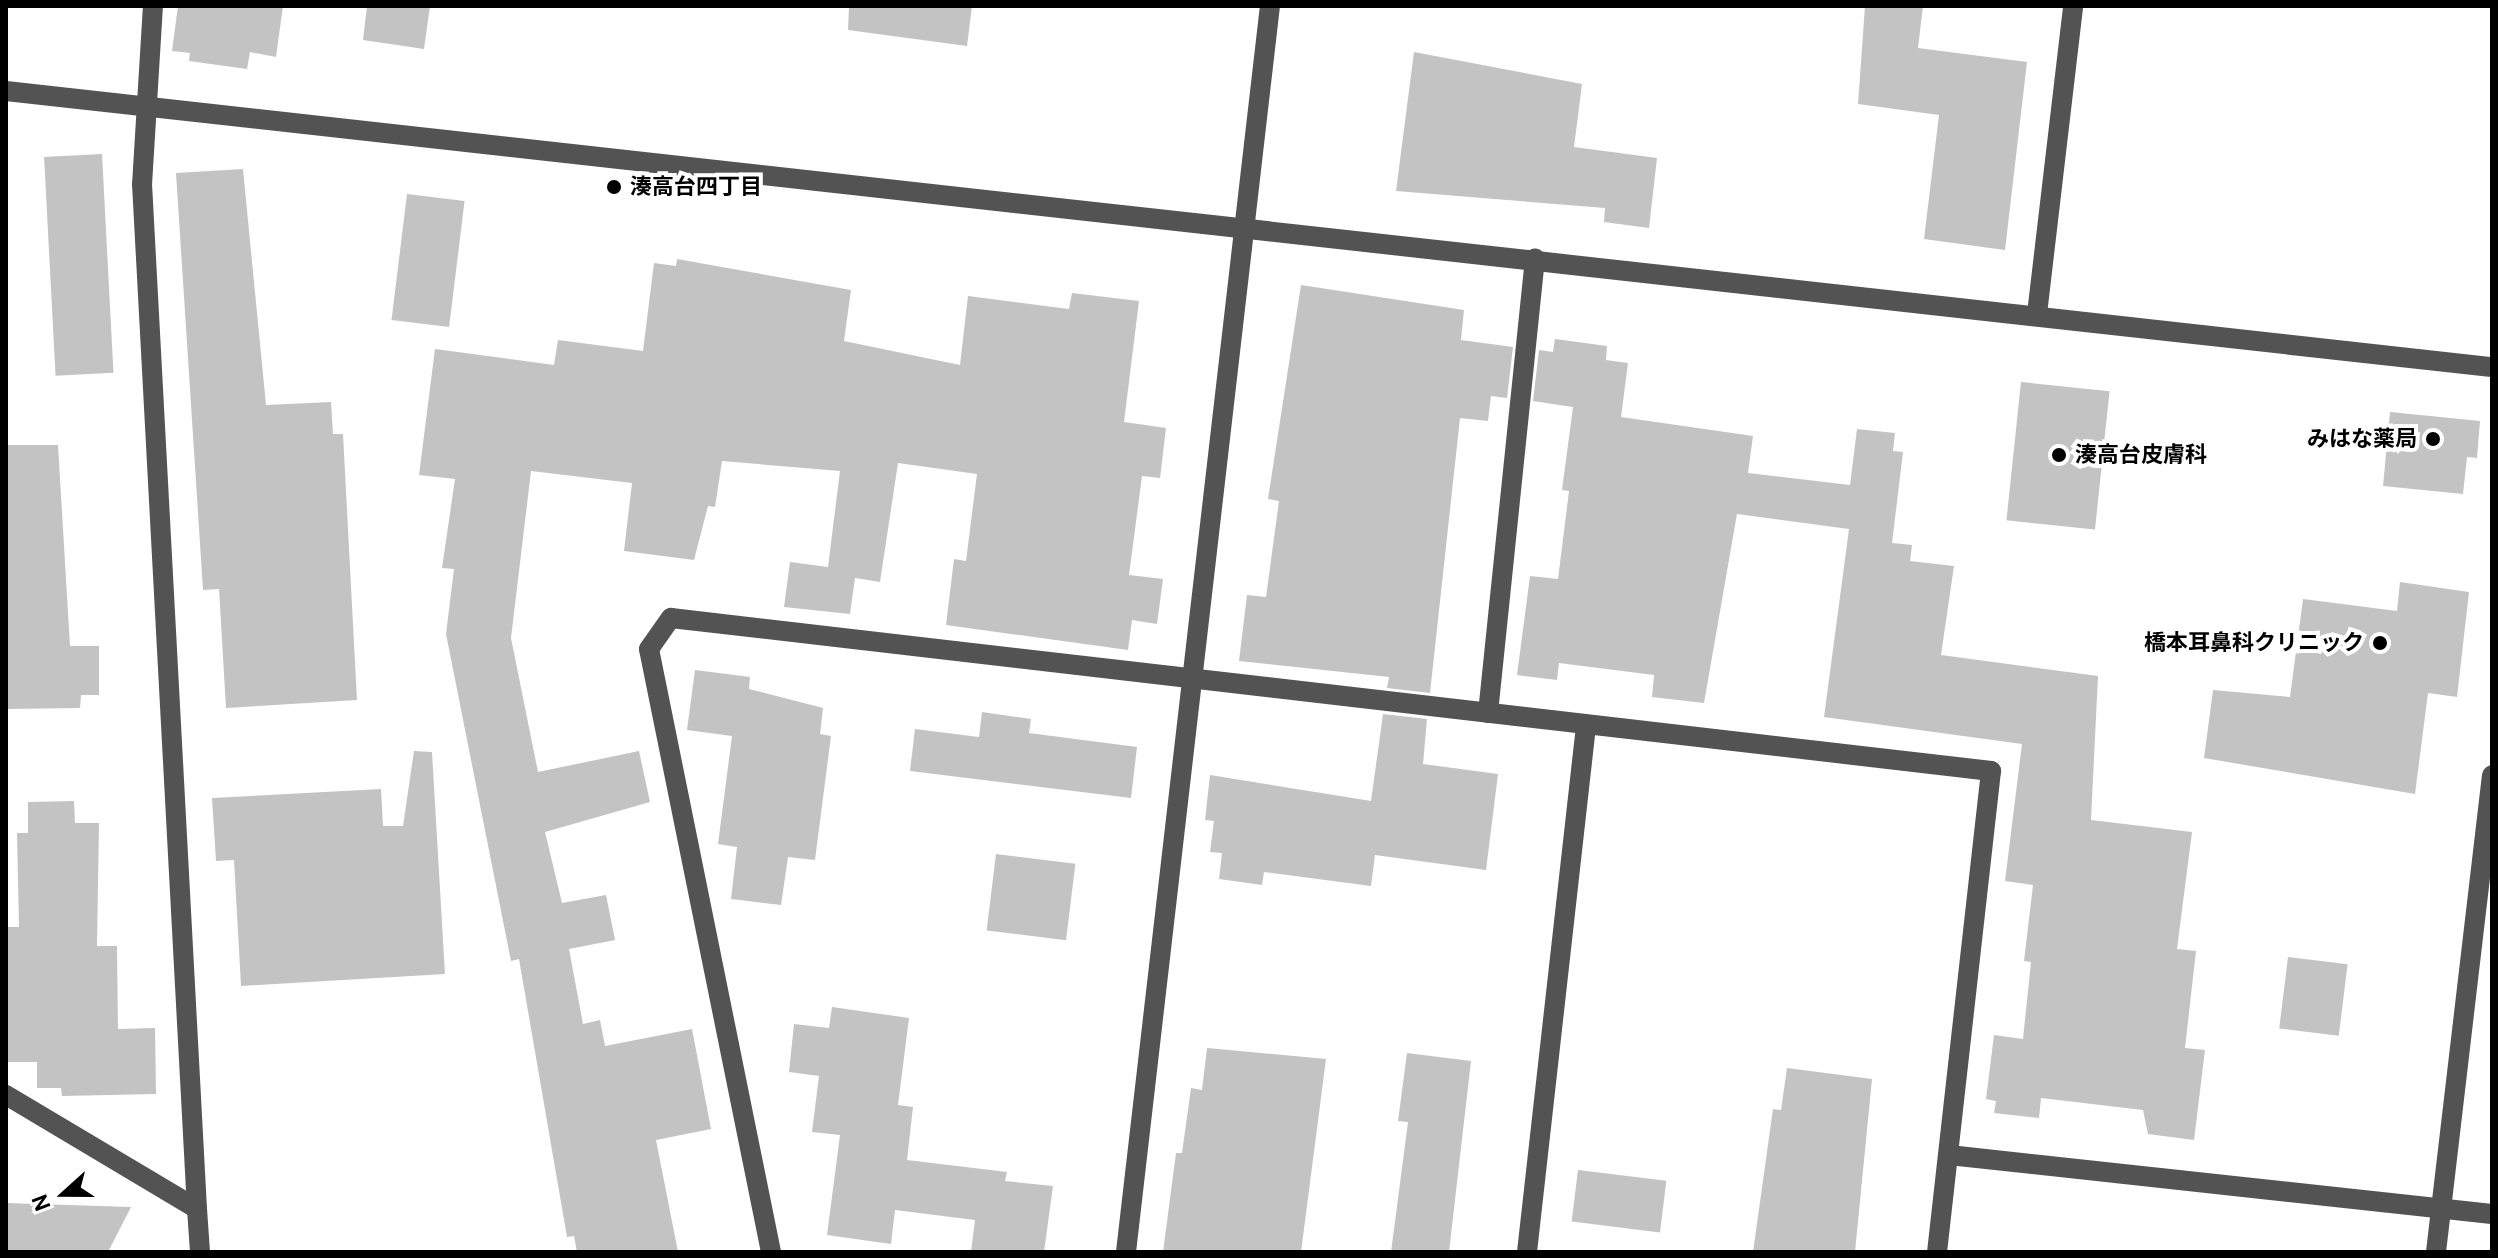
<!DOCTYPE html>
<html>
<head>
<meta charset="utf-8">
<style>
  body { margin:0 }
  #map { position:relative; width:2498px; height:1258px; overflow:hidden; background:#fff; font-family:Cabin,"Noto Sans JP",sans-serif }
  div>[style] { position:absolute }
  .building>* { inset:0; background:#c3c3c3; transform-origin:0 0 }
  .minor>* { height:20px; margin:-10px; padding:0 10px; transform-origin:10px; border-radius:10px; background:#535353 }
  .dots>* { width:22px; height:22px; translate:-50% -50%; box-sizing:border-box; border:4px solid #fff; border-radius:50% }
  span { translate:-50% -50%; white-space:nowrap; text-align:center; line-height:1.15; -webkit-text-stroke:8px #fff; paint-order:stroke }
  .poi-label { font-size:22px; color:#000; font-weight:700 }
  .left { translate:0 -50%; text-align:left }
  .right { translate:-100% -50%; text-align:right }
  .frame { position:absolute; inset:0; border:8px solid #000; pointer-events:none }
  .north { position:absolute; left:24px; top:1154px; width:80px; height:80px; -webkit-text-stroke:6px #fff; paint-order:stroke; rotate:249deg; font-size:22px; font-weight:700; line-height:32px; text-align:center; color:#000 }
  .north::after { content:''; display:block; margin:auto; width:28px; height:36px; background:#000; clip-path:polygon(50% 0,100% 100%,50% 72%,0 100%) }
</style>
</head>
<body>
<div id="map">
  <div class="building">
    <i style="clip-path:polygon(178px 6px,283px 6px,276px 57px,250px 52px,247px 69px,189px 61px,190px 53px,172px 51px)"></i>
    <i style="clip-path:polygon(367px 6px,430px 6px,424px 49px,363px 40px)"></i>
    <i style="clip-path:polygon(849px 6px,972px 6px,967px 46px,848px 30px)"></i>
    <i style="clip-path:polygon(1865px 6px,1923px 6px,1918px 48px,2027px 62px,2005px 250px,1924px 239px,1939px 115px,1858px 104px)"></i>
    <i style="clip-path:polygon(1414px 52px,1582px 84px,1574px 147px,1657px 158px,1649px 228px,1604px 222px,1605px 208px,1396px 191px)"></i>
    <i style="left:102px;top:154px;width:219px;height:58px;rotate:87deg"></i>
    <i style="clip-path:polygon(243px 169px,266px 405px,331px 402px,333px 434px,343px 434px,357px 700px,226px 708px,219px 589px,203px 590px,176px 173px)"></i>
    <i style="left:407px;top:194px;width:58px;height:127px;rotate:7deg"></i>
    <i style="clip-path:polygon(677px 259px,851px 290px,844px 341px,960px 365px,968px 296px,1069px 309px,1072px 293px,1139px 301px,1124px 422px,1166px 428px,1160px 478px,1142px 476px,1129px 575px,1163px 579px,1157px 624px,1132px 620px,1128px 650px,946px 625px,954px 559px,966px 561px,977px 474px,898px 463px,880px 582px,855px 578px,850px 614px,784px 607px,790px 562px,828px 567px,840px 471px,722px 461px,715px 507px,708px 506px,694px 560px,624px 551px,632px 483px,531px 471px,511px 638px,538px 772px,639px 751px,650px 802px,545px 832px,562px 903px,606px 895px,615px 940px,569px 949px,583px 1024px,600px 1020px,605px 1046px,692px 1029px,711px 1129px,656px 1140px,678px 1252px,577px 1252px,574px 1236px,567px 1237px,519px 959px,511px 961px,446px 634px,454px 569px,442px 568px,455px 479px,419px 475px,435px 349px,554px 365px,558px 340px,643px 351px,654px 263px,676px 266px)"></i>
    <i style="clip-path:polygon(1301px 285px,1464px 310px,1461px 340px,1513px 347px,1507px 398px,1491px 396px,1488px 421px,1460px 418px,1430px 693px,1387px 688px,1389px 677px,1239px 661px,1247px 595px,1266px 597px,1279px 501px,1268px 499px)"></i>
    <i style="clip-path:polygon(1555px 339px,1607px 346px,1606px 360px,1628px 363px,1621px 417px,1753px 436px,1748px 473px,1850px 485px,1857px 429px,1895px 433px,1893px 451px,1903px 452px,1892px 543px,1912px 545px,1910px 561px,1954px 566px,1941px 655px,2098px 676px,2091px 820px,2192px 832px,2177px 949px,2196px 951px,2185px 1048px,2205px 1050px,2194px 1140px,2148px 1134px,2143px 1110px,2041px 1098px,2039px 1118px,1994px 1113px,1996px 1101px,1986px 1099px,1994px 1035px,2023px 1039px,2031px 962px,2024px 961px,2033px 885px,2005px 881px,2022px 744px,1824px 717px,1849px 529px,1737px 514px,1704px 703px,1652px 697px,1654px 675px,1559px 663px,1557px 680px,1517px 675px,1530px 576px,1558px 579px,1569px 491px,1562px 490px,1573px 407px,1533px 401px,1539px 350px,1553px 352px)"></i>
    <i style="left:2021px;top:382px;width:89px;height:139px;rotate:6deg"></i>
    <i style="clip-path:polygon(2390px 412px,2480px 421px,2477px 458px,2467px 457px,2463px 494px,2383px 486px)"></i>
    <i style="clip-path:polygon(6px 445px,58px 445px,70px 646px,99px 646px,99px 695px,81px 695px,80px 708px,7px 709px)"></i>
    <i style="clip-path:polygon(2400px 582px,2469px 592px,2457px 697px,2428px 693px,2415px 794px,2204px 758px,2213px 690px,2290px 697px,2303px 599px,2397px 611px)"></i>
    <i style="clip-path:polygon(695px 670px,750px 677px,749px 689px,823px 708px,820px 734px,831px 736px,815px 860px,788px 857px,781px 905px,731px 899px,737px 847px,718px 844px,732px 736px,687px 730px)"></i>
    <i style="clip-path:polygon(982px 712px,1031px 719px,1029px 733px,1137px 747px,1131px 798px,910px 771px,915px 729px,979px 737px)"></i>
    <i style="clip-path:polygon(1383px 714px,1427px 719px,1423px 764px,1498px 774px,1486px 870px,1375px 855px,1371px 886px,1264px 872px,1262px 885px,1219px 879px,1222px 853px,1210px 852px,1214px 821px,1205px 820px,1210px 775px,1371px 801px)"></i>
    <i style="clip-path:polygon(414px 751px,432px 752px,445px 974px,241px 986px,234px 860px,216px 861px,212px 798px,381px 789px,383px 826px,403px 826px)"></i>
    <i style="clip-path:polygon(74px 801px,75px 823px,99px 823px,97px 946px,117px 946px,118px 1029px,155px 1028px,156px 1094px,62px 1096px,61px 1088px,37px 1088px,37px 1062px,6px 1062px,6px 927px,19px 927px,17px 833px,28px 833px,28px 802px)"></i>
    <i style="left:996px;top:854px;width:80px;height:77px;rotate:7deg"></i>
    <i style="left:2288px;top:957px;width:60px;height:72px;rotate:7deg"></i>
    <i style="clip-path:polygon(832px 1007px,909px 1018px,898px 1105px,913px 1107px,907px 1160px,1007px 1172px,1005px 1181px,1053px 1186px,1044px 1252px,971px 1252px,975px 1220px,895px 1210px,891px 1244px,827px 1235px,840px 1135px,812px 1132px,819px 1076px,789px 1072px,794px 1024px,829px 1028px)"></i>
    <i style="clip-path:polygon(1207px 1048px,1326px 1059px,1301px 1252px,1163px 1252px,1176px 1153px,1182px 1153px,1191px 1088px,1202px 1090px)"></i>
    <i style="clip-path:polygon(1407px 1053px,1471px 1061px,1449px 1252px,1391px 1252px,1408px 1122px,1398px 1121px)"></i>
    <i style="clip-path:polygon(1787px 1068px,1872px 1079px,1855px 1252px,1753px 1252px,1773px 1109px,1781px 1110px)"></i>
    <i style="left:1578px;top:1170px;width:89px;height:52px;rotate:7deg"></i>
    <i style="clip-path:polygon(6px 1203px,131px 1207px,108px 1252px,6px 1252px)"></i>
  </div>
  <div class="minor">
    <i style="left:6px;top:91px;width:2501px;rotate:6.34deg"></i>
    <i style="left:2037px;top:314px;width:310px;rotate:-83.3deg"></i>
    <i style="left:1488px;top:713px;width:457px;rotate:-84.1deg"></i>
    <i style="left:6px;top:1095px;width:222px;rotate:30.8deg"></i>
    <i style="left:197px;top:1209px;width:1025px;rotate:-93.07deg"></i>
    <i style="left:142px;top:185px;width:179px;rotate:-86.5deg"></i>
    <i style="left:1949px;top:1155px;width:546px;rotate:6.2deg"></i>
    <i style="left:197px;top:1209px;width:43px;rotate:86deg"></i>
    <i style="left:771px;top:1252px;width:615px;rotate:-101.44deg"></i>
    <i style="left:649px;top:649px;width:38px;rotate:-55deg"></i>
    <i style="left:671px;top:618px;width:1329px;rotate:6.61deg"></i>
    <i style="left:1991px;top:771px;width:484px;rotate:96.4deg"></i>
    <i style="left:1126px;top:1252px;width:1254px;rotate:-83.41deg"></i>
    <i style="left:1527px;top:1252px;width:529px;rotate:-83.6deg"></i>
    <i style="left:2436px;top:1252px;width:480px;rotate:-83.3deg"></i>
  </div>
  <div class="dots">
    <i style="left:614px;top:187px;background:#000"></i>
    <i style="left:2433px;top:439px;background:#000"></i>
    <i style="left:2059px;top:455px;background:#000"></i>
    <i style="left:2380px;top:643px;background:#000"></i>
  </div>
  <div class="poi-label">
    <span class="left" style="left:630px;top:187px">湊高台四丁目</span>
    <span class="right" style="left:2417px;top:439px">みはな薬局</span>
    <span class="left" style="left:2075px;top:455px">湊高台皮膚科</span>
    <span class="right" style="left:2364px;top:643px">橋本耳鼻科クリニック</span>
  </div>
  <div class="frame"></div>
  <div class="north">N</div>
</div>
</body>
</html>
